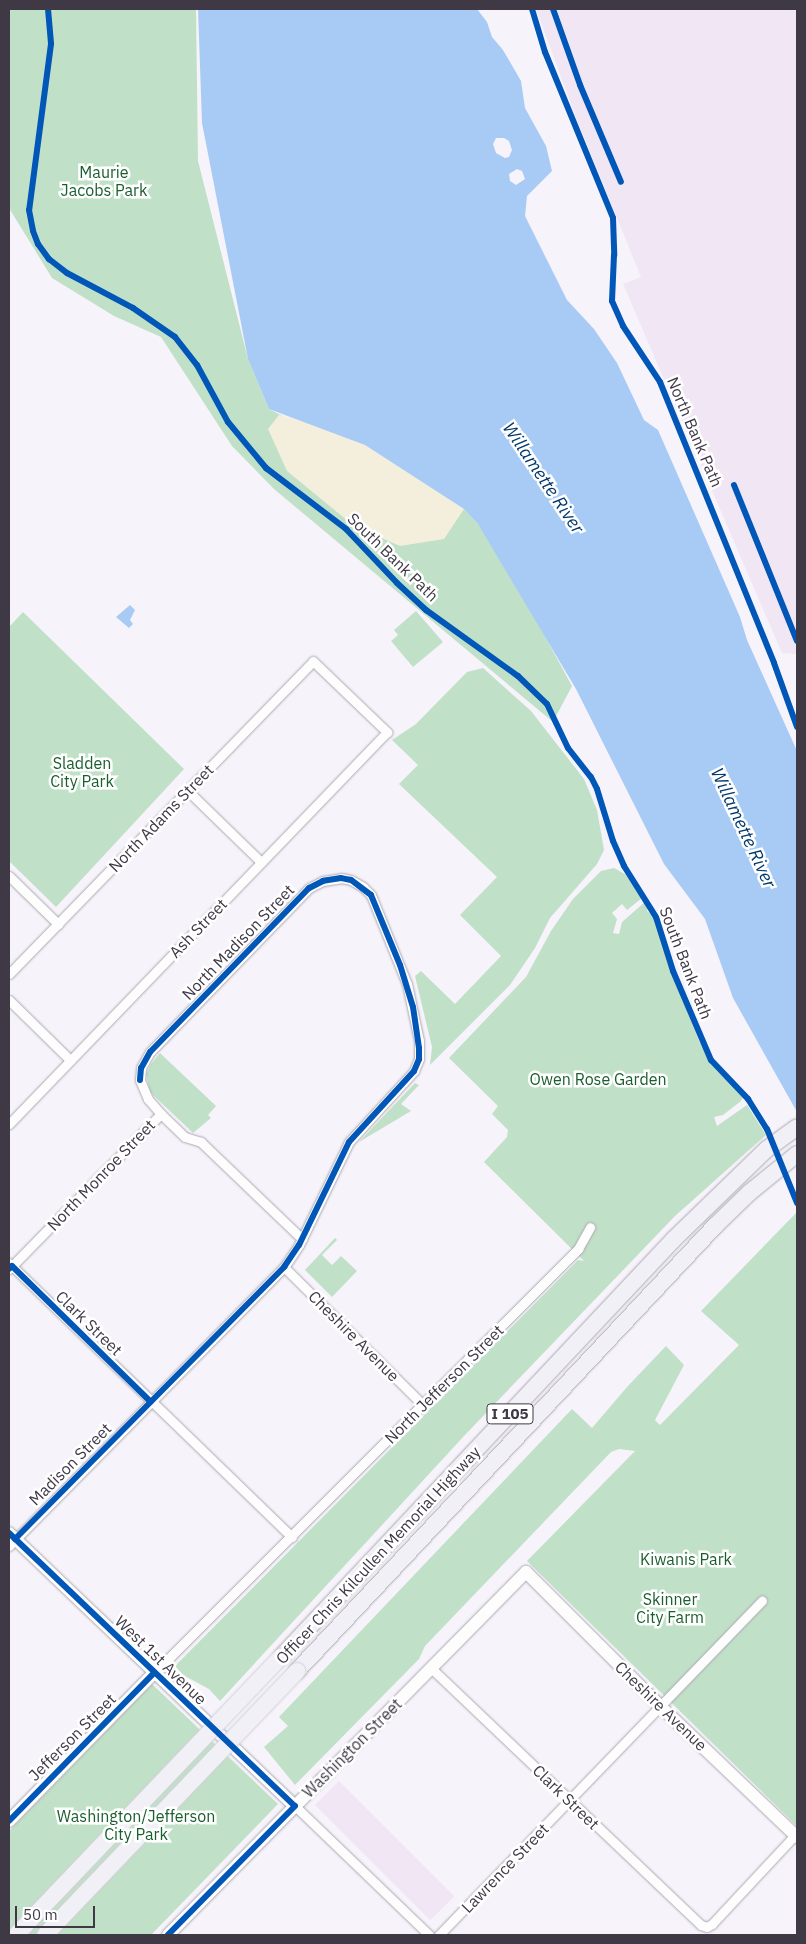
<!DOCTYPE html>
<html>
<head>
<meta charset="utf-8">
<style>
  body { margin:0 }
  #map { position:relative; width:806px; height:1944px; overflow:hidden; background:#f6f3fa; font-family:"IBM Plex Sans",sans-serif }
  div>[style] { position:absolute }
  .commercial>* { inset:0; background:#f1e6f3; transform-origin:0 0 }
  .green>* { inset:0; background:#c1e0c8 }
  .sand>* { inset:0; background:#f4eedc }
  .water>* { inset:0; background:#a8cbf5 }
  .roads { filter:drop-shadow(0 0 1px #aca8b1) drop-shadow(0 0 1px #aca8b1) }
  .street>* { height:9px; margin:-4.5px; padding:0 4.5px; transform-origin:4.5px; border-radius:4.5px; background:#fefdfe }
  .secondary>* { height:12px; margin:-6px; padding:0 6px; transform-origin:6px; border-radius:6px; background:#fefdfe }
  .highway>* { height:16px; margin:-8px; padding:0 8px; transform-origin:8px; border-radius:8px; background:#f1f0f7 }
  .bridges { filter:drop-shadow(0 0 1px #d2d0d5) drop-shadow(0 0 1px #d2d0d5) }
  .highway-bridge>* { height:16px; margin:-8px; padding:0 8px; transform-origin:8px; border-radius:8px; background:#f1f0f7 }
  .cycleway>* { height:6px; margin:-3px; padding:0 3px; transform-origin:3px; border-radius:3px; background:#0057b8 }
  span { translate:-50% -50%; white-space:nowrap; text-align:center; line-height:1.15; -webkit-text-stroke:5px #fff; paint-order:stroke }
  .shield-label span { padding:1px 4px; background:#fff; border:1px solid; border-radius:4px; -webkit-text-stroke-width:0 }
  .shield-label { font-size:15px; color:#3f3946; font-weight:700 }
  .park-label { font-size:16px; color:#1a5e2e }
  .street-label { font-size:16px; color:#3f3946 }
  .water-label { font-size:18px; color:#02396c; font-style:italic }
  .frame { position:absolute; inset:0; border:10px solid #3f3946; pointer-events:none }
  .scale { position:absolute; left:15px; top:1906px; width:80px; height:22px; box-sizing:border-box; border:2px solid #3f3946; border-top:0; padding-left:6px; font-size:15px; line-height:18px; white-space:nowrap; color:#3f3946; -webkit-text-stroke:4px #fff; paint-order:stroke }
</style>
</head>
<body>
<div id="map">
  <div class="commercial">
    <i style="clip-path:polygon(536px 9px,797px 9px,797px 654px,782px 653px,623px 284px,641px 277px,575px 115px)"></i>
    <i style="left:339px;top:1781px;width:163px;height:34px;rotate:45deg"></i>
  </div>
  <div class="green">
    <i style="clip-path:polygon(9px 9px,196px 9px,198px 161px,248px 359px,269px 409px,464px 509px,492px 539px,572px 686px,553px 722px,274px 489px,232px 446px,161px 337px,114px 316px,52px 278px,9px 208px)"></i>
    <i style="clip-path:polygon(416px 611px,443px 642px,413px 667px,391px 641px,398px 635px,394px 630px)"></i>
    <i style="clip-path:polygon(23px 612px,184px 769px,56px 907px,9px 861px,9px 627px)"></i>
    <i style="clip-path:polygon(483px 668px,531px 711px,584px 779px,597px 810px,604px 850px,597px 864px,550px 918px,535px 948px,510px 985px,430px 1065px,432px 1047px,415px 976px,421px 971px,455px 1004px,501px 956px,460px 915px,497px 877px,399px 784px,418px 765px,392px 740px,416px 724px,467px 672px)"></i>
    <i style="clip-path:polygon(614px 868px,625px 874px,642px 898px,627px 910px,622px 904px,612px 913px,617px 919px,613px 933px,619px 934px,622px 922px,645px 902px,648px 906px,647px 911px,655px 917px,666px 958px,699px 1041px,712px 1064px,743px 1097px,741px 1101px,723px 1115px,714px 1117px,717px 1126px,747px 1105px,766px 1135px,675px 1216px,464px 1436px,220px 1701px,209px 1689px,183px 1675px,175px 1666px,578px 1260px,584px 1261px,484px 1162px,507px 1137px,508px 1130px,492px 1114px,498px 1106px,449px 1058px,526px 977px,551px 931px,573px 899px,601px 871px)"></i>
    <i style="clip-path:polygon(160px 1053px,216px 1106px,208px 1115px,211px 1118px,193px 1133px,150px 1092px,146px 1074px,151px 1064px)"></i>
    <i style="clip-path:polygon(415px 1083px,419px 1085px,401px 1104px,411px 1111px,359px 1142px)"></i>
    <i style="clip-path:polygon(797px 1212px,797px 1826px,527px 1561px,635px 1451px,619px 1449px,611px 1452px,425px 1646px,419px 1659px,295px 1785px,264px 1747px,288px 1726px,279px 1717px,572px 1409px,592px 1428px,627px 1387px,666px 1346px,684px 1365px,655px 1420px,660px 1425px,739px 1345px,701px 1311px)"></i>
    <i style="clip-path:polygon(335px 1238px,337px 1240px,322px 1255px,332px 1265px,341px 1256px,357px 1271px,332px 1297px,305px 1270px)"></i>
    <i style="clip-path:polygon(152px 1684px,278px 1804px,151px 1935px,9px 1935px,9px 1831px)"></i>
  </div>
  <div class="sand">
    <i style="clip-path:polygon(279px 415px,308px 422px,365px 445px,464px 509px,444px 539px,400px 546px,354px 526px,287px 471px,268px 429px)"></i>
  </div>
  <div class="water">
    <i style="clip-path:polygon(evenodd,198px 9px,477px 9px,487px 22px,492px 37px,503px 50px,521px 81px,525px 108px,546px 146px,552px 171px,527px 196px,525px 216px,567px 300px,594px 329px,617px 363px,644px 420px,658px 430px,740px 617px,747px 640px,797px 751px,797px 1112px,733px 998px,705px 919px,664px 864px,576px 689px,478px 524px,464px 509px,365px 445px,269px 409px,248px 359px,202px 123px,198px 9px,496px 138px,504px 138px,509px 141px,512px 150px,509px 157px,505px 158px,496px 153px,493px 144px,496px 138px,198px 9px,517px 169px,522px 171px,525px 179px,516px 185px,510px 181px,509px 174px,517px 169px)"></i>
    <i style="clip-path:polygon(130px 605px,135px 610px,130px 620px,133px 624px,129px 628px,116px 617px)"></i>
  </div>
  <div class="roads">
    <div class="street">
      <i style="left:188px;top:791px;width:102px;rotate:44.2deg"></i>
      <i style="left:9px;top:876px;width:69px;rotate:44.4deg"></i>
      <i style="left:9px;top:974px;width:436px;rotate:-45.8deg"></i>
      <i style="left:313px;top:661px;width:103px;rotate:43.8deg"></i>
      <i style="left:387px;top:732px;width:545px;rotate:133.96deg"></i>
      <i style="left:9px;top:1000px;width:86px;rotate:44.5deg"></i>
      <i style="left:161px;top:1114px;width:33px;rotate:44deg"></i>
      <i style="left:185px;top:1137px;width:17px;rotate:17deg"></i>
      <i style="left:201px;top:1142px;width:140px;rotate:43.8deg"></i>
      <i style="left:9px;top:1263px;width:394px;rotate:44.1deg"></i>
      <i style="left:284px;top:1267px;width:196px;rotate:44.8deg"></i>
      <i style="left:9px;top:1269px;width:217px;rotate:-45.6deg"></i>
      <i style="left:161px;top:1114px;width:20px;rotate:-131deg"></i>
      <i style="left:148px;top:1099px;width:21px;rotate:-113deg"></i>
      <i style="left:140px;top:1080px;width:12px;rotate:-85deg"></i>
      <i style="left:141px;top:1068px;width:18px;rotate:-61deg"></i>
      <i style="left:150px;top:1052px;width:228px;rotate:-45.9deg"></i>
      <i style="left:309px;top:888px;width:16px;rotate:-27deg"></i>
      <i style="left:323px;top:881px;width:18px;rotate:-9deg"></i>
      <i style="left:341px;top:878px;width:10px;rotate:11deg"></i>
      <i style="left:351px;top:880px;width:14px;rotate:30deg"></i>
      <i style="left:363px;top:887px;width:11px;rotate:45deg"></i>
      <i style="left:371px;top:895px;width:96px;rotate:68deg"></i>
      <i style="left:407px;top:984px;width:58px;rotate:78.1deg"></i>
      <i style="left:419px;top:1041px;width:18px;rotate:90deg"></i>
      <i style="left:419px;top:1059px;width:13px;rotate:113deg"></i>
      <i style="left:414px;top:1071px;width:96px;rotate:132.5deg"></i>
      <i style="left:349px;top:1142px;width:114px;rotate:115.9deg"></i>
      <i style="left:299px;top:1245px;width:27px;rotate:124deg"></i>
      <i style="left:284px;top:1267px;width:392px;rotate:134.6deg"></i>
      <i style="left:431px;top:1668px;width:373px;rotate:43.6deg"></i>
      <i style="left:701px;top:1925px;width:6px;rotate:18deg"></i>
      <i style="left:707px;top:1927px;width:6px;rotate:-31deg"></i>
      <i style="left:712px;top:1924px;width:122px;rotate:-47deg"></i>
      <i style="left:154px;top:1673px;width:600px;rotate:-45deg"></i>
      <i style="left:578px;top:1249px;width:25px;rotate:-61deg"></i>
      <i style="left:295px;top:1806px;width:186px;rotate:43.9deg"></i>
      <i style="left:439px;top:1935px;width:465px;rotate:-46deg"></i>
    </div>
    <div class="secondary">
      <i style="left:9px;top:1533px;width:395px;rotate:43.7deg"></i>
      <i style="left:9px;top:1821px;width:207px;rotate:-45.6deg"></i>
      <i style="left:168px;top:1935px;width:510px;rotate:-45.4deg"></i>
      <i style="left:526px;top:1572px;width:191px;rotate:45deg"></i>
      <i style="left:661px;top:1707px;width:188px;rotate:43.7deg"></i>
    </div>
    <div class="highway">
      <i style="left:282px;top:1656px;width:571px;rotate:-46.77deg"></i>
      <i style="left:673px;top:1240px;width:131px;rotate:-44.1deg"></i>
      <i style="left:767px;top:1149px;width:37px;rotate:-36deg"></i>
      <i style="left:297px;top:1671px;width:611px;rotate:-46.79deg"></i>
      <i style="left:715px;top:1226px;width:47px;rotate:-44.1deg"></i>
      <i style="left:749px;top:1193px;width:62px;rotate:-39.1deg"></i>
    </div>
  </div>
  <div class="bridges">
    <div class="highway-bridge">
      <i style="left:16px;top:1935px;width:385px;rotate:-46.4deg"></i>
      <i style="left:45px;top:1935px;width:365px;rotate:-46.3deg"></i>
    </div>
  </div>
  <div class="cycleway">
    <i style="left:48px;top:9px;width:35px;rotate:85deg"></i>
    <i style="left:51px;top:44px;width:167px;rotate:97.5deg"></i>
    <i style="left:29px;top:210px;width:21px;rotate:79deg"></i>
    <i style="left:33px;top:231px;width:14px;rotate:69deg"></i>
    <i style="left:38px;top:244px;width:19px;rotate:54deg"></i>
    <i style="left:49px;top:259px;width:23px;rotate:38deg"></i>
    <i style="left:67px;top:273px;width:75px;rotate:27.9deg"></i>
    <i style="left:133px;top:308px;width:51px;rotate:34.6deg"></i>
    <i style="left:175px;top:337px;width:36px;rotate:52deg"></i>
    <i style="left:197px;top:365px;width:65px;rotate:61.5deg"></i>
    <i style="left:228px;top:422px;width:60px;rotate:50.4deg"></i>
    <i style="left:266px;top:468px;width:101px;rotate:37.3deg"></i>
    <i style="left:346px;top:529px;width:74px;rotate:46.6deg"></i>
    <i style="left:397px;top:583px;width:40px;rotate:43deg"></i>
    <i style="left:426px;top:610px;width:113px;rotate:35.7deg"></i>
    <i style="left:518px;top:676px;width:40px;rotate:44deg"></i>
    <i style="left:547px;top:704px;width:49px;rotate:64.5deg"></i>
    <i style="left:568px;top:748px;width:37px;rotate:52deg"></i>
    <i style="left:591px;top:777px;width:13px;rotate:63deg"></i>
    <i style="left:597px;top:789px;width:54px;rotate:72.9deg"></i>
    <i style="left:613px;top:841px;width:27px;rotate:66deg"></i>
    <i style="left:624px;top:866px;width:60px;rotate:57.9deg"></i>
    <i style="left:656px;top:917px;width:57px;rotate:72.5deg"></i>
    <i style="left:673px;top:971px;width:97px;rotate:66.9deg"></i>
    <i style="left:711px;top:1060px;width:54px;rotate:46.5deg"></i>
    <i style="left:748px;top:1099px;width:36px;rotate:58deg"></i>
    <i style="left:767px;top:1129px;width:80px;rotate:67.9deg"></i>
    <i style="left:532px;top:9px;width:45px;rotate:73.2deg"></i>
    <i style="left:545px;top:52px;width:179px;rotate:67.7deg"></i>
    <i style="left:613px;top:218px;width:37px;rotate:88deg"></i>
    <i style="left:614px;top:255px;width:46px;rotate:92.5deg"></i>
    <i style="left:612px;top:301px;width:27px;rotate:66deg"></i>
    <i style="left:623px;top:326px;width:67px;rotate:56.5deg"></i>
    <i style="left:660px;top:382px;width:303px;rotate:67.9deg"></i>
    <i style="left:774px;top:663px;width:68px;rotate:70.2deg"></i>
    <i style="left:553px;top:9px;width:81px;rotate:70.4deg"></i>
    <i style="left:580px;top:85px;width:105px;rotate:67.1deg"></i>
    <i style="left:734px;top:485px;width:168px;rotate:68deg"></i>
    <i style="left:9px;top:1269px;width:4px;rotate:-45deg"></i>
    <i style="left:12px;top:1266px;width:194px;rotate:44.4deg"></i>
    <i style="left:9px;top:1533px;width:395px;rotate:43.7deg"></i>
    <i style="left:295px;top:1806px;width:181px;rotate:134.6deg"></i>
    <i style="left:15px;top:1539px;width:383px;rotate:-45.3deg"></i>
    <i style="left:284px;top:1267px;width:27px;rotate:-56deg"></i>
    <i style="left:299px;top:1245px;width:114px;rotate:-64.1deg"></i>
    <i style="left:349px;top:1142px;width:96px;rotate:-47.5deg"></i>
    <i style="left:414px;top:1071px;width:13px;rotate:-67deg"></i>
    <i style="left:419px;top:1059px;width:11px;rotate:-90deg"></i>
    <i style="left:419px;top:1048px;width:41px;rotate:-98.3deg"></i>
    <i style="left:413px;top:1007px;width:44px;rotate:-107.2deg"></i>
    <i style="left:400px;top:965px;width:76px;rotate:-112.5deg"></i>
    <i style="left:371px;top:895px;width:25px;rotate:-143deg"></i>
    <i style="left:351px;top:880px;width:10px;rotate:-169deg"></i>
    <i style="left:341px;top:878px;width:18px;rotate:171deg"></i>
    <i style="left:323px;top:881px;width:16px;rotate:153deg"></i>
    <i style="left:309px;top:888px;width:228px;rotate:134.1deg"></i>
    <i style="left:150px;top:1052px;width:18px;rotate:119deg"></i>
    <i style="left:141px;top:1068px;width:12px;rotate:95deg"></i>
    <i style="left:9px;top:1821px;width:207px;rotate:-45.6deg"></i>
  </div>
  <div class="shield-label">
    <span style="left:510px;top:1414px">I 105</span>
  </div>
  <div class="park-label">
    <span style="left:104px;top:181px">Maurie<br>Jacobs Park</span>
    <span style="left:82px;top:772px">Sladden<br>City Park</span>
    <span style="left:598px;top:1079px">Owen Rose Garden</span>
    <span style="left:686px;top:1559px">Kiwanis Park</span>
    <span style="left:670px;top:1608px">Skinner<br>City Farm</span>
    <span style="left:136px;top:1825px">Washington/Jefferson<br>City Park</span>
  </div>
  <div class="street-label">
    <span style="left:695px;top:432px;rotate:67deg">North Bank Path</span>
    <span style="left:393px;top:557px;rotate:44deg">South Bank Path</span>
    <span style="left:161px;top:818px;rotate:-46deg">North Adams Street</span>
    <span style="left:198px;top:928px;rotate:-46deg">Ash Street</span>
    <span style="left:238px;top:942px;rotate:-46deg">North Madison Street</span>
    <span style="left:686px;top:963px;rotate:69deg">South Bank Path</span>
    <span style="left:101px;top:1175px;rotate:-46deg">North Monroe Street</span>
    <span style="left:89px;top:1323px;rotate:44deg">Clark Street</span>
    <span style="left:354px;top:1336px;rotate:45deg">Cheshire Avenue</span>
    <span style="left:444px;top:1384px;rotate:-45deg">North Jefferson Street</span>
    <span style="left:70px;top:1464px;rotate:-45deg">Madison Street</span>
    <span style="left:378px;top:1555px;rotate:-47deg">Officer Chris Kilcullen Memorial Highway</span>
    <span style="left:161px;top:1660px;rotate:44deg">West 1st Avenue</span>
    <span style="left:661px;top:1706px;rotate:44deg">Cheshire Avenue</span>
    <span style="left:72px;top:1737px;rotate:-45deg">Jefferson Street</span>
    <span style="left:352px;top:1748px;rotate:-45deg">Washington Street</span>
    <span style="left:566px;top:1797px;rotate:44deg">Clark Street</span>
    <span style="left:505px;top:1868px;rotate:-46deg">Lawrence Street</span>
  </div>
  <div class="water-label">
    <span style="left:543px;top:478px;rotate:56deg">Willamette River</span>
    <span style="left:743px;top:828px;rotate:65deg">Willamette River</span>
  </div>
  <div class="frame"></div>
  <div class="scale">50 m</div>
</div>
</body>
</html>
